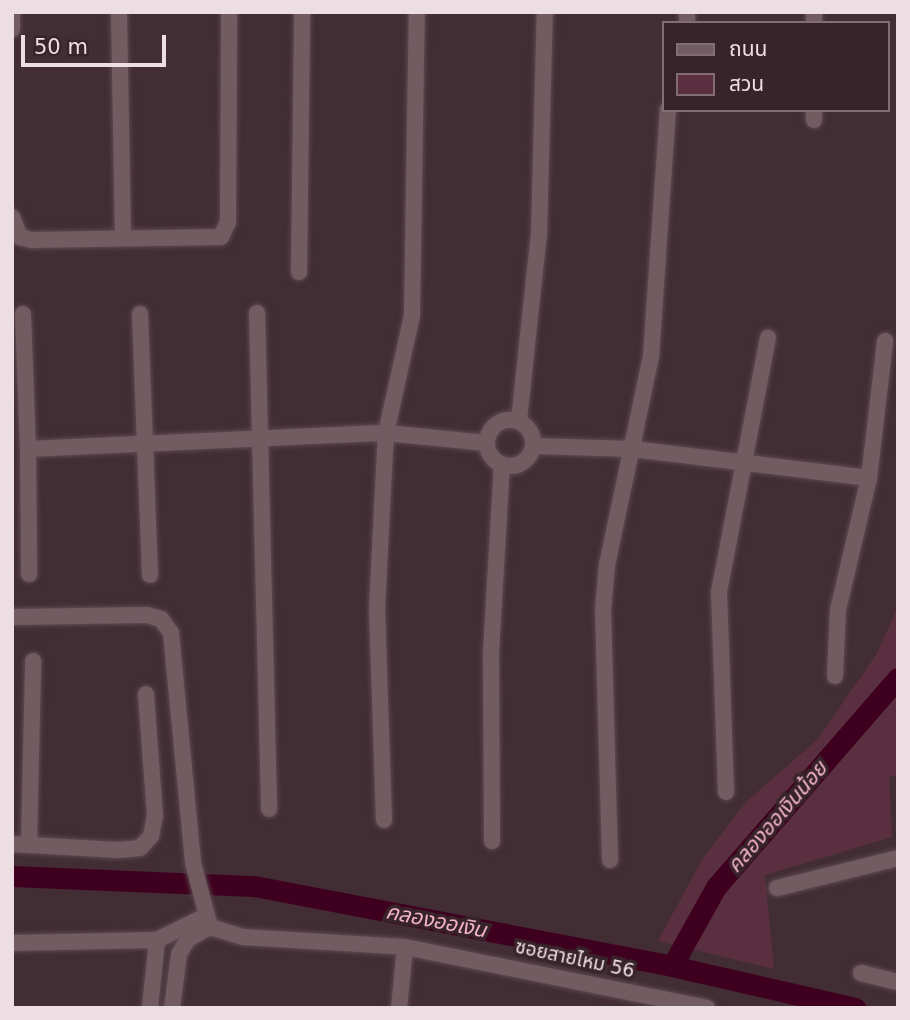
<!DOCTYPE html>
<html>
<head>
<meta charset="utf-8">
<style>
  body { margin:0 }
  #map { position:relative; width:910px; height:1020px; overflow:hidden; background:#432d34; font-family:"DejaVu Sans","Noto Sans Thai",sans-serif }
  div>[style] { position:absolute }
  .green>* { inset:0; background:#5a3040 }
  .canal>* { height:21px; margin:-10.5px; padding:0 10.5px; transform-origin:10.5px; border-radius:10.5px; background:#3f001f }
  .roads { filter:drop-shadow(0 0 2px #5c494f) drop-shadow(0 0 2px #5c494f) }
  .minor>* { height:16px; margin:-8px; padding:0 8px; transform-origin:8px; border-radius:8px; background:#735b62 }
  .minor>.ring { margin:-8px; padding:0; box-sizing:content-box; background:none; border:16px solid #735b62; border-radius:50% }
  span { translate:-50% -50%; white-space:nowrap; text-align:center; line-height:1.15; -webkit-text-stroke:7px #38232a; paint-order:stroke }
  .street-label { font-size:19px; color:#ecdee2 }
  .water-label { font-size:21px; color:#f3b4c9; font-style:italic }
  .frame { position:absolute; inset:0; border:14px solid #ecdee2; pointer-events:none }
  .legend { position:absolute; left:662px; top:21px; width:228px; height:91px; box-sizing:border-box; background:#38232a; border:2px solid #806e74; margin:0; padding:9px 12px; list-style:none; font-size:21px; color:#ecdee2 }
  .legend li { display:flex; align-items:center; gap:14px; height:35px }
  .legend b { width:35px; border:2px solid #806e74 }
  .scale { position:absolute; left:21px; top:35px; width:145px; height:32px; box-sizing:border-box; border:4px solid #ecdee2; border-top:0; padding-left:9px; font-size:21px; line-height:24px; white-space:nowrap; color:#ecdee2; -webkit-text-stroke:5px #38232a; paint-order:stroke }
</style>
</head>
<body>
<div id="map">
  <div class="green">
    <i style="clip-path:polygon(898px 607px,898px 775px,889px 777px,892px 837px,765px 875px,774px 969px,658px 941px,703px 858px,746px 802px,817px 740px,876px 655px)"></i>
  </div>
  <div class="canal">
    <i style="left:12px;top:876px;width:242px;rotate:2.4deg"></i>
    <i style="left:254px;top:886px;width:426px;rotate:10.8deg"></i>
    <i style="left:672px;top:966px;width:188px;rotate:12.9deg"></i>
    <i style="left:672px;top:966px;width:90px;rotate:-60.9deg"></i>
    <i style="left:716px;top:887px;width:277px;rotate:-49deg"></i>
  </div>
  <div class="roads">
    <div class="minor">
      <i style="left:119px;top:12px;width:226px;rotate:89deg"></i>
      <i style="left:814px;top:12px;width:11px;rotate:90deg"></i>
      <i style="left:687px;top:23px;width:11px;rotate:-90deg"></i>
      <i style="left:12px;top:29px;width:17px;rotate:-90deg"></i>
      <i style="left:814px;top:110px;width:10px;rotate:90deg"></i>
      <i style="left:12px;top:217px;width:22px;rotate:68deg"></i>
      <i style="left:20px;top:237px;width:12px;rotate:14deg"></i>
      <i style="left:32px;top:240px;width:189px;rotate:-0.9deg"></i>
      <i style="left:221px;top:237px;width:17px;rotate:-65deg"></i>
      <i style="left:228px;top:222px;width:210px;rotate:-89.7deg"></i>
      <i style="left:299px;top:272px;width:260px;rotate:-89.3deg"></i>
      <i style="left:257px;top:313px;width:496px;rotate:88.6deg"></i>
      <i style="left:23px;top:314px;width:135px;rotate:87.9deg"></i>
      <i style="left:28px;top:449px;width:358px;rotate:-2.6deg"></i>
      <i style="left:386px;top:433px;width:101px;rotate:5.7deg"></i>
      <i style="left:140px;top:314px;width:261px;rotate:87.8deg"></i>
      <i class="ring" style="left:487px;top:420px;width:30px;height:30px"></i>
      <i style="left:519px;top:420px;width:187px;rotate:-83.9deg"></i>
      <i style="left:539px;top:234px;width:222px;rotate:-88.5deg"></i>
      <i style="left:533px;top:446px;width:100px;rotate:1.7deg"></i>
      <i style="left:633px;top:449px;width:238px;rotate:7deg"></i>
      <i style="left:28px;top:449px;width:125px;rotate:89.5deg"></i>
      <i style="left:12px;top:617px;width:135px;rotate:-0.8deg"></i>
      <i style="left:147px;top:615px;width:15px;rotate:16deg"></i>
      <i style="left:161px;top:619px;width:17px;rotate:54deg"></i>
      <i style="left:171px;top:633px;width:231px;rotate:84.5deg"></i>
      <i style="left:193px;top:863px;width:66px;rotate:75.1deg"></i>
      <i style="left:210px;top:927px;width:34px;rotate:17deg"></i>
      <i style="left:243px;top:937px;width:162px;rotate:3.5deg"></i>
      <i style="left:405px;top:947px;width:308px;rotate:11.4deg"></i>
      <i style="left:835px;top:676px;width:66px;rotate:-87.4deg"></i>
      <i style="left:838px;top:610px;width:136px;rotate:-76.8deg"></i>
      <i style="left:869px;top:478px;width:138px;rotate:-83.3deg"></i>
      <i style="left:726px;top:792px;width:200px;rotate:-92deg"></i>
      <i style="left:719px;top:592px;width:259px;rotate:-79.1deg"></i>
      <i style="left:384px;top:820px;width:212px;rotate:-91.9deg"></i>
      <i style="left:377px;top:608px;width:175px;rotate:-87.1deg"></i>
      <i style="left:386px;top:433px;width:120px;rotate:-77.5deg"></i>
      <i style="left:412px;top:316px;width:304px;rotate:-89.1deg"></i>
      <i style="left:492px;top:841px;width:188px;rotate:-90.3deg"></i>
      <i style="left:491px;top:653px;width:188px;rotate:-86.7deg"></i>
      <i style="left:12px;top:844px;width:106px;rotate:3.2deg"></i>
      <i style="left:118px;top:850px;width:22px;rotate:-5deg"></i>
      <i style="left:140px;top:848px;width:16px;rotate:-47deg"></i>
      <i style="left:151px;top:836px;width:21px;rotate:-79deg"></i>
      <i style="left:155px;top:815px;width:121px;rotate:-94.3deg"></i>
      <i style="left:29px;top:844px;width:183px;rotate:-88.7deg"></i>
      <i style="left:610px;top:860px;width:250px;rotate:-91.6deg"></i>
      <i style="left:603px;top:610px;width:45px;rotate:-84.9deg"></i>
      <i style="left:607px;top:565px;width:213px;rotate:-78.1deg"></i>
      <i style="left:651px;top:357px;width:248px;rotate:-86.1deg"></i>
      <i style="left:777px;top:888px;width:125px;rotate:-13.9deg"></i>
      <i style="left:12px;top:943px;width:145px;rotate:-1.2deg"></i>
      <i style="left:157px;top:940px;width:55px;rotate:-26.1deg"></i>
      <i style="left:861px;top:973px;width:38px;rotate:14deg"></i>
      <i style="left:150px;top:1008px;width:68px;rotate:-84.1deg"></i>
      <i style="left:172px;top:1008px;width:54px;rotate:-82.6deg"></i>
      <i style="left:179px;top:954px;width:17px;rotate:-59deg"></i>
      <i style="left:188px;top:939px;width:25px;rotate:-29deg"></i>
      <i style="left:399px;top:1008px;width:61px;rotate:-84.4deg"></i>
    </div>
  </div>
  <div class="street-label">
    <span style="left:575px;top:959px;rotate:12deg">ซอยสายไหม 56</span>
  </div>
  <div class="water-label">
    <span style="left:777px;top:817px;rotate:-49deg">คลองออเงินน้อย</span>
    <span style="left:436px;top:921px;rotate:11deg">คลองออเงิน</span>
  </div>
  <div class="frame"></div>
  <ul class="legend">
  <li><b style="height:9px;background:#735b62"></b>ถนน</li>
  <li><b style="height:19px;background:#5a3040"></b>สวน</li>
  </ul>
  <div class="scale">50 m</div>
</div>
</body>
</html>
